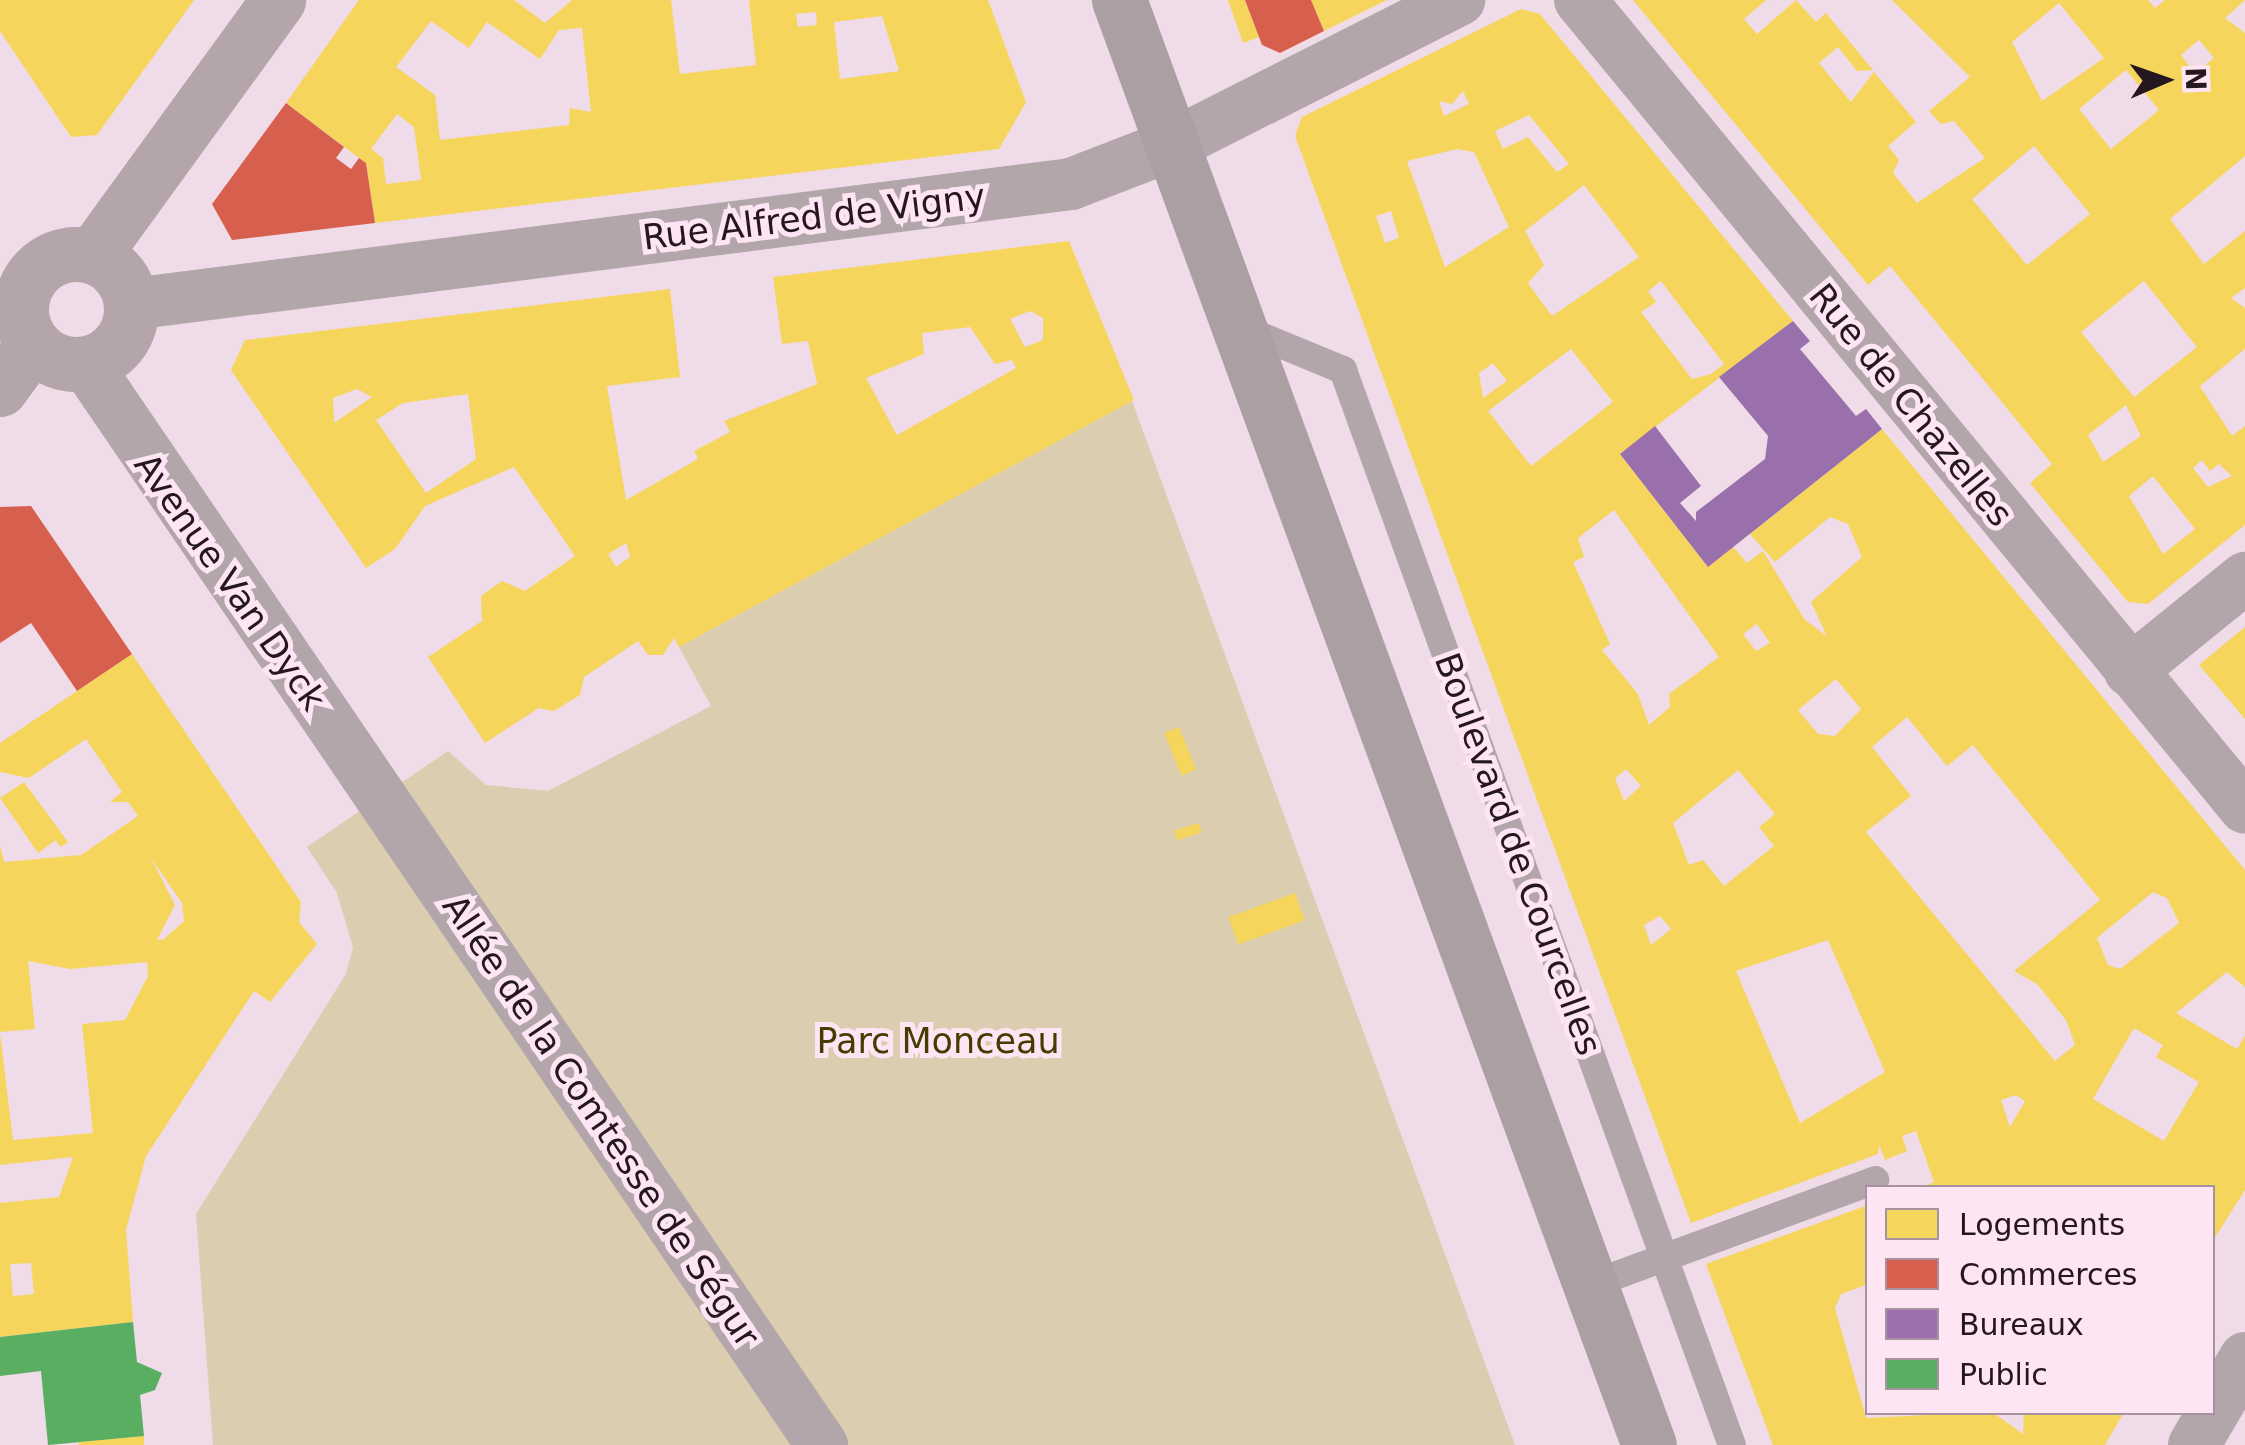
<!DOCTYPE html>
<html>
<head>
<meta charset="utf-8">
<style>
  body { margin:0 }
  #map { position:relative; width:2245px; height:1445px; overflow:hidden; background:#f0dbe8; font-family:"DejaVu Sans",sans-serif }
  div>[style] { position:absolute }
  .green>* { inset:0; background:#dbcdb0 }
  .homes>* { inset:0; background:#f6d55c; transform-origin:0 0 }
  .shops>* { inset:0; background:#d6604d }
  .offices>* { inset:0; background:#9970ab }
  .public>* { inset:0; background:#5aae61 }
  .lane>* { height:28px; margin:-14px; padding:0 14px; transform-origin:14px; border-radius:14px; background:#b2a6aa }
  .street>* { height:52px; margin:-26px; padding:0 26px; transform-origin:26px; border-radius:26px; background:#b2a6aa }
  .secondary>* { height:55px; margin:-27.5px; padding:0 27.5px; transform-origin:27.5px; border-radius:27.5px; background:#b4a5aa }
  .secondary>.ring { margin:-27.5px; padding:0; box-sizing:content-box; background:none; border:55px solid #b4a5aa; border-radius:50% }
  .primary>* { height:55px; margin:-27.5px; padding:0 27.5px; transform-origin:27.5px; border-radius:27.5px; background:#ac9fa4 }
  span { translate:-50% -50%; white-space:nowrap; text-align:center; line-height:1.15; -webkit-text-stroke:10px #fde5f3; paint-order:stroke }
  .street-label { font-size:35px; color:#251720 }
  .park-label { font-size:35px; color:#443d01 }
  .legend { position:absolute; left:1865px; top:1185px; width:350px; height:230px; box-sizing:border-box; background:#fde5f3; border:2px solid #a7939f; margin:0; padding:12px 18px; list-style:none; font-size:30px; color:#251720 }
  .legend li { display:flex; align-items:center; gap:20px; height:50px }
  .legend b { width:50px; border:2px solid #a7939f }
  .north { position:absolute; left:2115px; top:30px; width:100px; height:100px; -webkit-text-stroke:8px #fde5f3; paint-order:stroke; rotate:88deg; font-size:28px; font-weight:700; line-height:40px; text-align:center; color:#251720 }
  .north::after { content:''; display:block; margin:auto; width:35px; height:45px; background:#251720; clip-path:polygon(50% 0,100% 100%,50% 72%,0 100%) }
</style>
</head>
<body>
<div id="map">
  <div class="green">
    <i style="clip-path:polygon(1132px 401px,1515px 1445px,213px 1445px,196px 1214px,346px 974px,353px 947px,337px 893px,307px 847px,448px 751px,486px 785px,548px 791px,711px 706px,679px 647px)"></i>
  </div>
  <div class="homes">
    <i style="clip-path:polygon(0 0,194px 0,97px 135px,71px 137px,0 31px)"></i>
    <i style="clip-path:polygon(evenodd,359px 0,514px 0,545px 23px,572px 0,671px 0,680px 74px,756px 65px,749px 0,988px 0,1026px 102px,999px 149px,375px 223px,366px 163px,286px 103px,359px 0,816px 12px,817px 25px,798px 27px,796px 14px,816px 12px,359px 0,882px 16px,899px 71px,840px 79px,834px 22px,882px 16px,359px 0,431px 21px,469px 48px,487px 22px,540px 59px,559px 30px,582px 28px,591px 112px,570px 108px,569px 125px,440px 140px,435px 95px,396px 67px,431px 21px,359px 0,397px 114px,414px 127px,421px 180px,386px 184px,383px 158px,371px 149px,397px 114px)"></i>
    <i style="clip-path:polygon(1228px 0,1245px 0,1259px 37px,1243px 43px)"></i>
    <i style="clip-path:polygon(1311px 0,1387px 0,1324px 31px)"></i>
    <i style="clip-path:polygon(evenodd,1633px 0,1766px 0,1744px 19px,1757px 34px,1796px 0,1816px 22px,1826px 13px,1873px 70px,1857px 71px,1838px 47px,1819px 63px,1851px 102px,1874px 72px,1916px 122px,1888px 146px,1899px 160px,1893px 173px,1917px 203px,1985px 158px,1954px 121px,1941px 124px,1929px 111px,1970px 77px,1892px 0,2148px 0,2155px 8px,2165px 0,2245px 0,2225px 18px,2245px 33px,2245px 156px,2170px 219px,2204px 264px,2245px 231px,2245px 288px,2231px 298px,2245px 308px,2245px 349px,2200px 386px,2232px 436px,2245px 426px,2245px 525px,2148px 604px,2128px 602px,2030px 483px,2052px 464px,2006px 407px,1890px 266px,1868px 285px,1633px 0,2059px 3px,2104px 58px,2042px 101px,2012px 42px,2059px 3px,1633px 0,2199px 40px,2214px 58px,2195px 73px,2181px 55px,2199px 40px,1633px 0,2126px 70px,2159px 110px,2111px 149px,2079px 109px,2126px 70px,1633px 0,2034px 146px,2090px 214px,2027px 265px,1972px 199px,2034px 146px,1633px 0,2144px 281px,2197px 347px,2134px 397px,2081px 332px,2144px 281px,1633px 0,2126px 405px,2141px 436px,2103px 462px,2088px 435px,2126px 405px,1633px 0,2202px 460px,2210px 471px,2219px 464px,2232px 476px,2208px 487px,2193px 468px,2202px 460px,1633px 0,2153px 476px,2195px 529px,2163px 554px,2129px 496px,2153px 476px)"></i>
    <i style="clip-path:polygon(evenodd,1521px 9px,1540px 14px,1793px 321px,1620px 454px,1708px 567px,1733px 547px,1747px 563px,1763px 551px,1805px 620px,1827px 636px,1811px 602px,1862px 557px,1848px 524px,1830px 517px,1775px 562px,1750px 534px,1882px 429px,2245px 870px,2245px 987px,2227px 972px,2176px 1013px,2237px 1049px,2245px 1036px,2245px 1190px,2212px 1242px,2212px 1188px,1921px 1187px,1934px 1182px,1916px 1131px,1902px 1136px,1907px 1151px,1885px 1160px,1879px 1145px,1878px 1154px,1691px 1223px,1295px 136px,1302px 117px,1521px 9px,1463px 91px,1469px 104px,1444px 116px,1439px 101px,1452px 104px,1463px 91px,1521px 9px,1529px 115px,1569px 164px,1557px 172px,1528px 137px,1503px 149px,1495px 131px,1529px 115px,1521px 9px,1457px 149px,1474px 152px,1509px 227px,1445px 267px,1407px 161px,1457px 149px,1521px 9px,1584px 185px,1639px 257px,1552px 316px,1528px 283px,1544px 265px,1525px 231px,1584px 185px,1521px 9px,1391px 211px,1399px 238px,1385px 243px,1376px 216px,1391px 211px,1521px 9px,1661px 281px,1724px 364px,1711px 374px,1692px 379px,1641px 312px,1656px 302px,1648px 291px,1661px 281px,1521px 9px,1571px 349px,1613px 402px,1531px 466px,1488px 411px,1571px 349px,1521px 9px,1493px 363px,1507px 381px,1483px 398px,1479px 373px,1493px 363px,1521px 9px,1614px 510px,1719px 657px,1669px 694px,1670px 707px,1649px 725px,1638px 694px,1602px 650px,1610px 644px,1573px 562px,1584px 557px,1578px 538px,1614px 510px,1521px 9px,1757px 624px,1770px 643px,1756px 651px,1743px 634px,1757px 624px,1521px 9px,1836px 679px,1861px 709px,1835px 736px,1818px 734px,1798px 710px,1836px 679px,1521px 9px,1907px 717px,1947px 766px,1973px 745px,2100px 900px,2014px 971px,2037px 984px,2066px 1020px,2075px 1045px,2055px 1061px,1866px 832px,1911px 796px,1872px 747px,1907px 717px,1521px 9px,1626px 769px,1641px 786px,1624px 801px,1615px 778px,1626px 769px,1521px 9px,1738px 770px,1775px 814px,1759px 827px,1774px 846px,1724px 886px,1703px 860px,1689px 865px,1673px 823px,1738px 770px,1521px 9px,2153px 892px,2167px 898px,2179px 923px,2120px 969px,2108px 965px,2097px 938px,2153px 892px,1521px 9px,1660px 916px,1671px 929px,1651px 945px,1644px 925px,1660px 916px,1521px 9px,1828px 940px,1885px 1072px,1800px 1123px,1736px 971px,1828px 940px,1521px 9px,2134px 1028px,2163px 1045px,2156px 1057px,2199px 1082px,2164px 1141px,2093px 1099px,2134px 1028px,1521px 9px,2016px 1095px,2025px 1101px,2010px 1127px,2001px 1100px,2016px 1095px)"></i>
    <i style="clip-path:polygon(evenodd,1069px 241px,1134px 400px,679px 647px,674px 638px,663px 655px,648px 655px,638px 641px,584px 677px,580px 695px,554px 711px,539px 708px,485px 743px,428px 657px,482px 621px,481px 596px,502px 581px,525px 591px,575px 556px,554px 525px,514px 467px,425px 506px,395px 549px,366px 568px,231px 370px,245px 340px,670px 289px,680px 377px,607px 386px,626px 500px,698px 459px,694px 451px,730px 432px,724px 421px,817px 384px,808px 341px,782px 344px,773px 277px,1069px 241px,1030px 311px,1043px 318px,1043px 340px,1025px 347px,1010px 319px,1030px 311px,1069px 241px,970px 327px,995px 364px,1012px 360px,1016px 368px,897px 435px,866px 378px,924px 354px,922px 333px,970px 327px,1069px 241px,357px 389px,372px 397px,334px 423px,333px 398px,357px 389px,1069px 241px,468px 394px,476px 459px,426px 493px,376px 420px,403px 403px,468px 394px,1069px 241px,626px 543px,630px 557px,616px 567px,608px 554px,626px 543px)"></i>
    <i style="clip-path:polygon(2245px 627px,2245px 719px,2199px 665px)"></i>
    <i style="clip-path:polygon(evenodd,132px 654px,301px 902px,299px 922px,317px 944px,270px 1002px,254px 991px,146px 1156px,126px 1230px,133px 1322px,0 1337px,0 1203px,59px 1197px,73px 1157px,0 1165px,0 1033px,13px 1140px,93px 1133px,82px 1024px,125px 1020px,148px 976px,147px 962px,70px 969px,28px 961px,35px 1029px,0 1032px,0 845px,4px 862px,81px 855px,138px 816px,128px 802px,110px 802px,122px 792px,86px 739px,29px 778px,0 772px,0 743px,132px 654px,151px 858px,182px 903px,184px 921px,164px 939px,157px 940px,175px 905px,151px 858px,132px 654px,31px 1263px,34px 1294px,13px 1296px,10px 1264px,31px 1263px)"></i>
    <i style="left:1179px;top:727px;width:46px;height:16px;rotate:68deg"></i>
    <i style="clip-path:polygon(24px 782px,68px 842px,60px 847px,56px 840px,38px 853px,0 798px)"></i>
    <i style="left:1199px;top:823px;width:10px;height:26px;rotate:73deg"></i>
    <i style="left:1295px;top:893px;width:29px;height:71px;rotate:70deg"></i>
    <i style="clip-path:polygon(1868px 1205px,1868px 1284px,1841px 1294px,1835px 1308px,1866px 1418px,1992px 1412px,2023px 1434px,2024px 1412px,2124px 1412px,2105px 1445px,1773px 1445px,1706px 1264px)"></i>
    <i style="clip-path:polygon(144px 1436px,144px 1445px,79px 1445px,78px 1442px)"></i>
  </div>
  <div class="shops">
    <i style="clip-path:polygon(1245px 0,1311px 0,1324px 31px,1280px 53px,1262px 45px)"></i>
    <i style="clip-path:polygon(286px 103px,344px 147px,336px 158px,351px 169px,359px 158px,366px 163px,375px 223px,232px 240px,212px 204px)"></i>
    <i style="clip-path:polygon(31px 506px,132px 654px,77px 691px,31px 623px,0 643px,0 507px)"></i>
  </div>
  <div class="offices">
    <i style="clip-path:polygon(1793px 321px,1810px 341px,1800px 349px,1856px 416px,1866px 409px,1882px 429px,1708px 567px,1620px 454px,1655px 426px,1701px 486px,1680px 503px,1696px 521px,1696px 512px,1765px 459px,1768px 436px,1719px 377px)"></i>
  </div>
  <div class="public">
    <i style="clip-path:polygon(133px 1322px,137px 1362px,162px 1373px,155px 1390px,140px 1395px,144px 1436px,48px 1445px,41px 1371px,0 1376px,0 1337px)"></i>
  </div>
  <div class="lane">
    <i style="left:1239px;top:327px;width:113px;rotate:22.5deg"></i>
    <i style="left:1343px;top:370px;width:1143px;rotate:70.11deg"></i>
    <i style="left:1590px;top:1285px;width:304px;rotate:-20.2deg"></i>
  </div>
  <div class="street">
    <i style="left:1580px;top:0;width:1046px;rotate:50.54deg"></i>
    <i style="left:132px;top:304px;width:947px;rotate:-7.28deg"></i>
    <i style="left:1071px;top:184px;width:108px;rotate:-21.1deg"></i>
    <i style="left:1172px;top:145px;width:322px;rotate:-26.8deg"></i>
    <i style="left:86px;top:364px;width:1308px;rotate:55.75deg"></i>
    <i style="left:2130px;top:671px;width:148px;rotate:-39deg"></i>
    <i style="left:2194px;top:1445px;width:101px;rotate:-59.6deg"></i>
  </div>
  <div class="secondary">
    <i class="ring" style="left:21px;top:254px;width:55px;height:55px"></i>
    <i style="left:93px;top:255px;width:315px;rotate:-54deg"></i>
    <i style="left:0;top:389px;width:56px;rotate:-53.7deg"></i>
  </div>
  <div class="primary">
    <i style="left:1119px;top:0;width:1539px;rotate:69.86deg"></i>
  </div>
  <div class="street-label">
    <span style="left:814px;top:217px;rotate:-7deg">Rue Alfred de Vigny</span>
    <span style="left:1911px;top:405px;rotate:51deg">Rue de Chazelles</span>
    <span style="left:230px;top:582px;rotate:55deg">Avenue Van Dyck</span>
    <span style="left:1518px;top:854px;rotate:70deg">Boulevard de Courcelles</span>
    <span style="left:601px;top:1121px;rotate:56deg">Allée de la Comtesse de Ségur</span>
  </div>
  <div class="park-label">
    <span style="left:938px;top:1041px">Parc Monceau</span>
  </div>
  <ul class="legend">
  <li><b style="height:28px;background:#f6d55c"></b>Logements</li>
  <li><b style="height:28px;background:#d6604d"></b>Commerces</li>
  <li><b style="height:28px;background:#9970ab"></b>Bureaux</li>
  <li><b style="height:28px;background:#5aae61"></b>Public</li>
  </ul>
  <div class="north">N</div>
</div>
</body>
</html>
